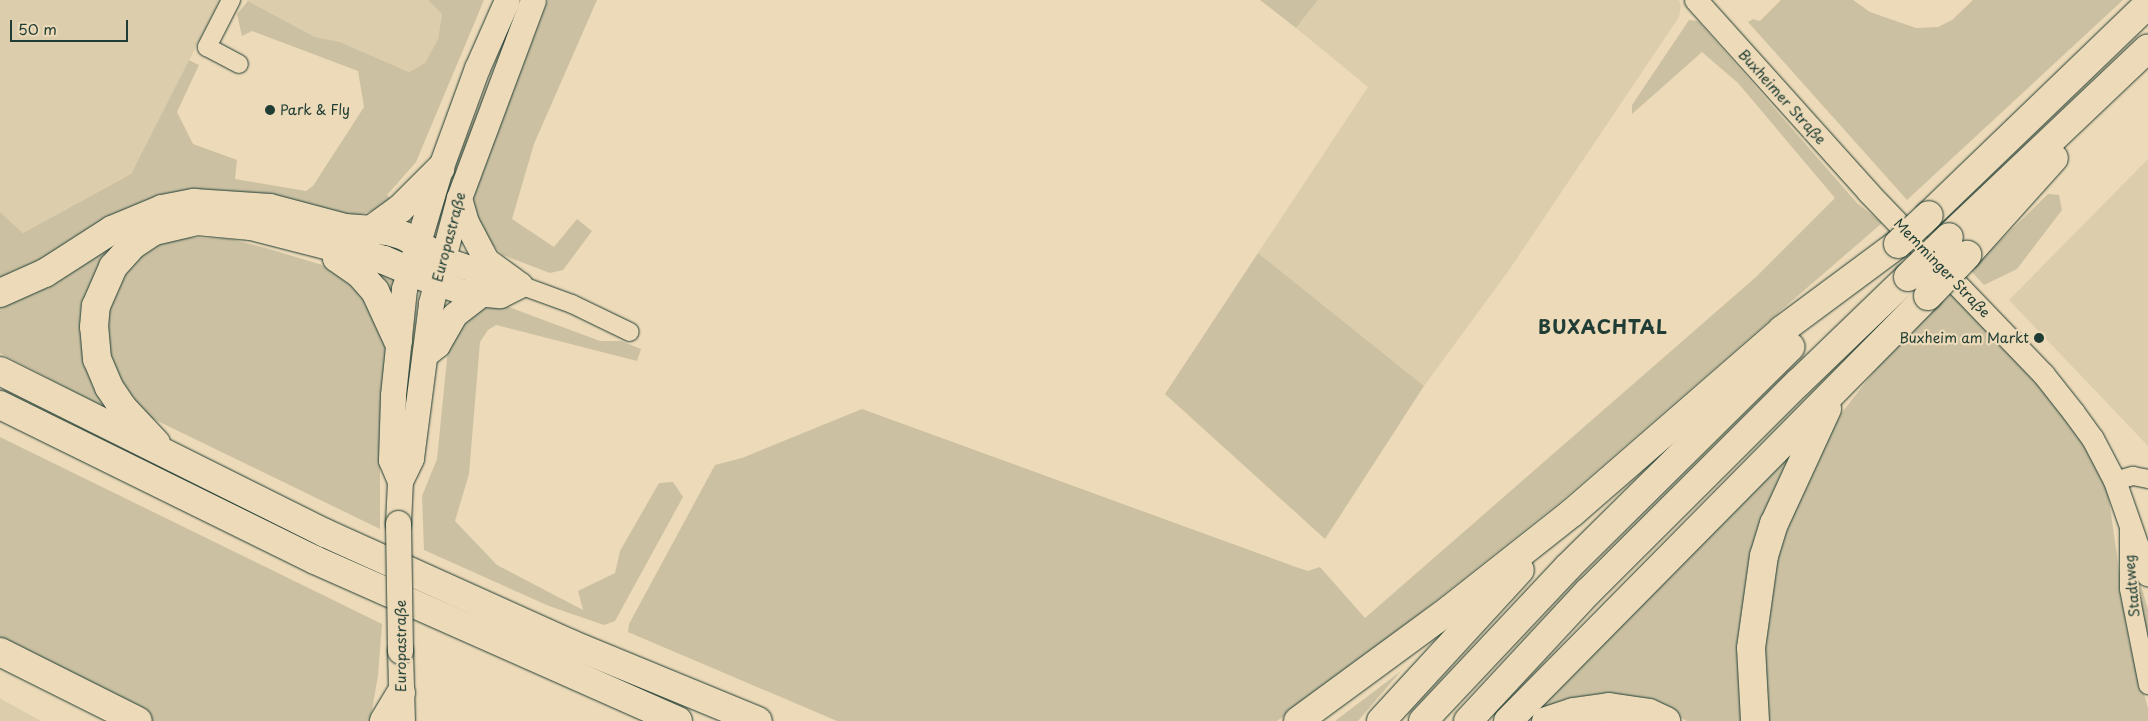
<!DOCTYPE html>
<html>
<head>
<meta charset="utf-8">
<style>
  body { margin:0 }
  #map { position:relative; width:2148px; height:721px; overflow:hidden; background:#eddab8; font-family:"Playpen Sans",sans-serif }
  div>[style] { position:absolute }
  .built>* { inset:0; background:#dccdad }
  .green>* { inset:0; background:#cbc1a2 }
  .roads { filter:drop-shadow(0 0 1px #1f3d34) drop-shadow(0 0 1px #1f3d34) }
  .minor>* { height:18px; margin:-9px; padding:0 9px; transform-origin:9px; border-radius:9px; background:#eddab8 }
  .tertiary>* { height:22px; margin:-11px; padding:0 11px; transform-origin:11px; border-radius:11px; background:#eddab8 }
  .secondary>* { height:25px; margin:-12.5px; padding:0 12.5px; transform-origin:12.5px; border-radius:12.5px; background:#eddab8 }
  .motorway>* { height:28px; margin:-14px; padding:0 14px; transform-origin:14px; border-radius:14px; background:#eddab8 }
  .bridges { filter:drop-shadow(0 0 1px #1f3d34) drop-shadow(0 0 1px #1f3d34) }
  .secondary-bridge>* { height:25px; margin:-12.5px; padding:0 12.5px; transform-origin:12.5px; border-radius:12.5px; background:#eddab8 }
  .motorway-bridge>* { height:28px; margin:-14px; padding:0 14px; transform-origin:14px; border-radius:14px; background:#eddab8 }
  .dots>* { width:14px; height:14px; translate:-50% -50%; box-sizing:border-box; border:2px solid #eddab8; border-radius:50% }
  span { translate:-50% -50%; white-space:nowrap; text-align:center; line-height:1.15; -webkit-text-stroke:4.5px #eddab8; paint-order:stroke }
  .street-label { font-size:14px; color:#1f3d34 }
  .poi-label { font-size:14px; color:#1f3d34 }
  .left { translate:0 -50%; text-align:left }
  .right { translate:-100% -50%; text-align:right }
  .district-label { font-size:19px; color:#1f3d34; font-weight:700; letter-spacing:1px }
  .scale { position:absolute; left:10px; top:20px; width:118px; height:22px; box-sizing:border-box; border:2px solid #1f3d34; border-top:0; padding-left:6px; font-size:15px; line-height:18px; white-space:nowrap; color:#1f3d34; -webkit-text-stroke:4px #eddab8; paint-order:stroke }
</style>
</head>
<body>
<div id="map">
  <div class="built">
    <i style="clip-path:polygon(0 0,220px 0,131px 174px,23px 233px,0 212px)"></i>
    <i style="clip-path:polygon(246px 0,428px 0,442px 14px,438px 39px,425px 63px,409px 72px,340px 42px,315px 37px)"></i>
    <i style="clip-path:polygon(1318px 0,1679px 0,1681px 6px,1679px 17px,1509px 270px,1424px 386px,1258px 253px,1368px 87px,1296px 28px)"></i>
    <i style="clip-path:polygon(2148px 159px,2148px 446px,2009px 300px)"></i>
    <i style="clip-path:polygon(0 698px,3px 700px,41px 721px,0 721px)"></i>
  </div>
  <div class="green">
    <i style="clip-path:polygon(428px 0,484px 0,416px 162px,387px 195px,392px 201px,383px 207px,356px 216px,212px 192px,0 287px,0 212px,23px 233px,131px 174px,189px 60px,199px 65px,177px 112px,193px 144px,237px 160px,235px 179px,306px 191px,313px 186px,364px 107px,358px 71px,252px 31px,242px 36px,237px 14px,248px 1px,315px 37px,340px 42px,409px 72px,425px 63px,438px 39px,442px 14px)"></i>
    <i style="clip-path:polygon(517px 0,523px 0,435px 234px,453px 172px,497px 61px)"></i>
    <i style="clip-path:polygon(548px 0,597px 0,534px 144px,512px 219px,554px 247px,577px 219px,592px 231px,563px 270px,550px 273px,503px 255px,489px 242px,474px 210px,473px 195px)"></i>
    <i style="clip-path:polygon(1260px 0,1318px 0,1296px 28px)"></i>
    <i style="clip-path:polygon(1781px 0,1853px 0,1870px 12px,1916px 28px,1938px 27px,1952px 20px,1973px 0,2123px 0,1907px 200px,1748px 22px,1753px 19px,1760px 21px)"></i>
    <i style="clip-path:polygon(1689px 20px,1698px 21px,1857px 203px,1882px 223px,1560px 502px,1370px 653px,1277px 721px,837px 721px,628px 632px,629px 624px,715px 465px,742px 458px,862px 409px,1293px 566px,1308px 571px,1320px 567px,1365px 618px,1756px 277px,1835px 198px,1738px 83px,1702px 52px,1632px 114px,1632px 105px)"></i>
    <i style="clip-path:polygon(2048px 194px,2059px 195px,2062px 210px,2017px 269px,1984px 285px,1970px 270px)"></i>
    <i style="clip-path:polygon(126px 234px,95px 291px,117px 414px,0 353px,0 307px,53px 285px)"></i>
    <i style="clip-path:polygon(179px 237px,230px 239px,266px 248px,339px 270px,354px 278px,386px 342px,380px 457px,380px 529px,139px 412px,107px 367px,106px 304px,115px 282px,156px 242px)"></i>
    <i style="clip-path:polygon(1258px 253px,1424px 386px,1325px 539px,1165px 394px)"></i>
    <i style="clip-path:polygon(362px 267px,397px 277px,392px 303px)"></i>
    <i style="clip-path:polygon(1947px 288px,2041px 386px,2094px 458px,2108px 492px,2129px 641px,2148px 708px,2148px 721px,1764px 721px,1761px 676px,1779px 540px,1828px 434px,1843px 411px,1895px 345px)"></i>
    <i style="clip-path:polygon(503px 305px,600px 341px,621px 341px,641px 349px,637px 361px,496px 325px,488px 330px,480px 342px,469px 474px,455px 521px,497px 565px,583px 610px,578px 591px,615px 573px,620px 551px,659px 483px,673px 482px,683px 497px,615px 621px,604px 625px,549px 606px,424px 550px,422px 496px,437px 459px,449px 339px,478px 307px)"></i>
    <i style="clip-path:polygon(0 437px,382px 624px,378px 676px,370px 721px,152px 721px,0 645px)"></i>
    <i style="clip-path:polygon(1798px 442px,1746px 721px,1687px 721px,1656px 705px,1538px 712px,1534px 709px)"></i>
    <i style="clip-path:polygon(2133px 559px,2148px 609px,2148px 660px)"></i>
    <i style="clip-path:polygon(1401px 671px,1358px 721px,1335px 721px)"></i>
  </div>
  <div class="roads">
    <div class="minor">
      <i style="left:231px;top:0;width:53px;rotate:117.1deg"></i>
      <i style="left:207px;top:47px;width:36px;rotate:28deg"></i>
      <i style="left:520px;top:285px;width:55px;rotate:20.1deg"></i>
      <i style="left:572px;top:304px;width:64px;rotate:25.8deg"></i>
      <i style="left:2115px;top:481px;width:19px;rotate:-16deg"></i>
      <i style="left:2133px;top:476px;width:15px;rotate:11deg"></i>
      <i style="left:2129px;top:529px;width:60px;rotate:90deg"></i>
      <i style="left:2129px;top:589px;width:98px;rotate:78.8deg"></i>
    </div>
    <div class="tertiary">
      <i style="left:1696px;top:0;width:259px;rotate:48.1deg"></i>
      <i style="left:1869px;top:193px;width:252px;rotate:46.1deg"></i>
      <i style="left:2044px;top:375px;width:48px;rotate:51.7deg"></i>
      <i style="left:2074px;top:413px;width:32px;rotate:54deg"></i>
      <i style="left:2093px;top:439px;width:47px;rotate:62.4deg"></i>
      <i style="left:2115px;top:481px;width:100px;rotate:70.7deg"></i>
    </div>
    <div class="secondary">
      <i style="left:459px;top:198px;width:25px;rotate:74deg"></i>
      <i style="left:466px;top:222px;width:43px;rotate:62.2deg"></i>
      <i style="left:486px;top:260px;width:42px;rotate:36.3deg"></i>
      <i style="left:443px;top:259px;width:62px;rotate:18.7deg"></i>
      <i style="left:436px;top:282px;width:29px;rotate:20deg"></i>
      <i style="left:463px;top:292px;width:37px;rotate:5deg"></i>
      <i style="left:500px;top:295px;width:22px;rotate:-27deg"></i>
      <i style="left:427px;top:353px;width:13px;rotate:-39deg"></i>
      <i style="left:437px;top:345px;width:34px;rotate:-60deg"></i>
      <i style="left:454px;top:315px;width:34px;rotate:-38deg"></i>
      <i style="left:400px;top:481px;width:25px;rotate:-64deg"></i>
      <i style="left:411px;top:458px;width:156px;rotate:-82.6deg"></i>
      <i style="left:431px;top:303px;width:109px;rotate:-75.1deg"></i>
      <i style="left:459px;top:198px;width:211px;rotate:-69.5deg"></i>
      <i style="left:398px;top:523px;width:42px;rotate:-87.3deg"></i>
      <i style="left:400px;top:481px;width:23px;rotate:-113deg"></i>
      <i style="left:391px;top:460px;width:65px;rotate:-88.2deg"></i>
      <i style="left:393px;top:395px;width:107px;rotate:-84.1deg"></i>
      <i style="left:404px;top:289px;width:125px;rotate:-73.3deg"></i>
      <i style="left:440px;top:169px;width:108px;rotate:-69.9deg"></i>
      <i style="left:477px;top:68px;width:74px;rotate:-66.2deg"></i>
      <i style="left:400px;top:651px;width:70px;rotate:88.4deg"></i>
    </div>
    <div class="motorway">
      <i style="left:1929px;top:215px;width:304px;rotate:-43.9deg"></i>
      <i style="left:372px;top:229px;width:34px;rotate:-36deg"></i>
      <i style="left:400px;top:209px;width:57px;rotate:-45deg"></i>
      <i style="left:1949px;top:237px;width:274px;rotate:-43.5deg"></i>
      <i style="left:335px;top:248px;width:10px;rotate:79deg"></i>
      <i style="left:337px;top:258px;width:28px;rotate:35deg"></i>
      <i style="left:360px;top:274px;width:23px;rotate:49deg"></i>
      <i style="left:375px;top:291px;width:55px;rotate:65.3deg"></i>
      <i style="left:1967px;top:255px;width:130px;rotate:-48.1deg"></i>
      <i style="left:0;top:293px;width:49px;rotate:-24deg"></i>
      <i style="left:45px;top:273px;width:80px;rotate:-32.7deg"></i>
      <i style="left:112px;top:230px;width:54px;rotate:-22.8deg"></i>
      <i style="left:162px;top:209px;width:33px;rotate:-11deg"></i>
      <i style="left:194px;top:203px;width:76px;rotate:3.8deg"></i>
      <i style="left:270px;top:208px;width:78px;rotate:14.9deg"></i>
      <i style="left:345px;top:228px;width:43px;rotate:4deg"></i>
      <i style="left:388px;top:231px;width:17px;rotate:17deg"></i>
      <i style="left:404px;top:236px;width:45px;rotate:30.5deg"></i>
      <i style="left:0;top:371px;width:363px;rotate:26.5deg"></i>
      <i style="left:325px;top:533px;width:270px;rotate:24.3deg"></i>
      <i style="left:571px;top:644px;width:202px;rotate:22.4deg"></i>
      <i style="left:0;top:405px;width:351px;rotate:26.2deg"></i>
      <i style="left:315px;top:560px;width:397px;rotate:23.9deg"></i>
      <i style="left:156px;top:443px;width:48px;rotate:-133.3deg"></i>
      <i style="left:123px;top:408px;width:25px;rotate:-124deg"></i>
      <i style="left:109px;top:387px;width:30px;rotate:-113deg"></i>
      <i style="left:97px;top:359px;width:32px;rotate:-95deg"></i>
      <i style="left:94px;top:327px;width:21px;rotate:-85deg"></i>
      <i style="left:96px;top:306px;width:43px;rotate:-66.4deg"></i>
      <i style="left:113px;top:267px;width:30px;rotate:-48deg"></i>
      <i style="left:133px;top:245px;width:25px;rotate:-34deg"></i>
      <i style="left:154px;top:231px;width:44px;rotate:-13.1deg"></i>
      <i style="left:197px;top:221px;width:54px;rotate:5.3deg"></i>
      <i style="left:251px;top:226px;width:137px;rotate:14.3deg"></i>
      <i style="left:384px;top:260px;width:56px;rotate:22.9deg"></i>
      <i style="left:0;top:652px;width:154px;rotate:26.6deg"></i>
      <i style="left:384px;top:721px;width:33px;rotate:-59deg"></i>
      <i style="left:1298px;top:721px;width:187px;rotate:-36.3deg"></i>
      <i style="left:1449px;top:610px;width:158px;rotate:-38.3deg"></i>
      <i style="left:1573px;top:512px;width:277px;rotate:-41deg"></i>
      <i style="left:1782px;top:330px;width:144px;rotate:-36.6deg"></i>
      <i style="left:1381px;top:721px;width:205px;rotate:-47.4deg"></i>
      <i style="left:1423px;top:721px;width:212px;rotate:-46.7deg"></i>
      <i style="left:1568px;top:567px;width:313px;rotate:-44.7deg"></i>
      <i style="left:1468px;top:721px;width:176px;rotate:-47.1deg"></i>
      <i style="left:1588px;top:592px;width:296px;rotate:-44.9deg"></i>
      <i style="left:1798px;top:383px;width:153px;rotate:-43.9deg"></i>
      <i style="left:1508px;top:721px;width:598px;rotate:-45.34deg"></i>
      <i style="left:1546px;top:721px;width:28px;rotate:-18deg"></i>
      <i style="left:1573px;top:712px;width:36px;rotate:-8deg"></i>
      <i style="left:1609px;top:707px;width:40px;rotate:8.5deg"></i>
      <i style="left:1649px;top:713px;width:19px;rotate:25deg"></i>
      <i style="left:1755px;top:721px;width:73px;rotate:-93.1deg"></i>
      <i style="left:1751px;top:648px;width:93px;rotate:-82deg"></i>
      <i style="left:1764px;top:556px;width:34px;rotate:-73deg"></i>
      <i style="left:1774px;top:524px;width:127px;rotate:-65.3deg"></i>
    </div>
  </div>
  <div class="bridges">
    <div class="secondary-bridge">
      <i style="left:398px;top:523px;width:128px;rotate:89.1deg"></i>
    </div>
    <div class="motorway-bridge">
      <i style="left:1898px;top:244px;width:42px;rotate:-43.1deg"></i>
      <i style="left:1908px;top:277px;width:57px;rotate:-44.3deg"></i>
      <i style="left:1928px;top:296px;width:57px;rotate:-46.4deg"></i>
    </div>
  </div>
  <div class="dots">
    <i style="left:270px;top:110px;background:#1f3d34"></i>
    <i style="left:2039px;top:338px;background:#1f3d34"></i>
  </div>
  <div class="street-label">
    <span style="left:1782px;top:97px;rotate:48deg">Buxheimer Straße</span>
    <span style="left:449px;top:237px;rotate:-75deg">Europastraße</span>
    <span style="left:1942px;top:268px;rotate:46deg">Memminger Straße</span>
    <span style="left:2132px;top:586px;rotate:-95deg">Stadtweg</span>
    <span style="left:401px;top:646px;rotate:-90deg">Europastraße</span>
  </div>
  <div class="poi-label">
    <span class="left" style="left:280px;top:110px">Park &amp; Fly</span>
    <span class="right" style="left:2029px;top:338px">Buxheim am Markt</span>
  </div>
  <div class="district-label">
    <span style="left:1603px;top:327px">BUXACHTAL</span>
  </div>
  <div class="scale">50 m</div>
</div>
</body>
</html>
